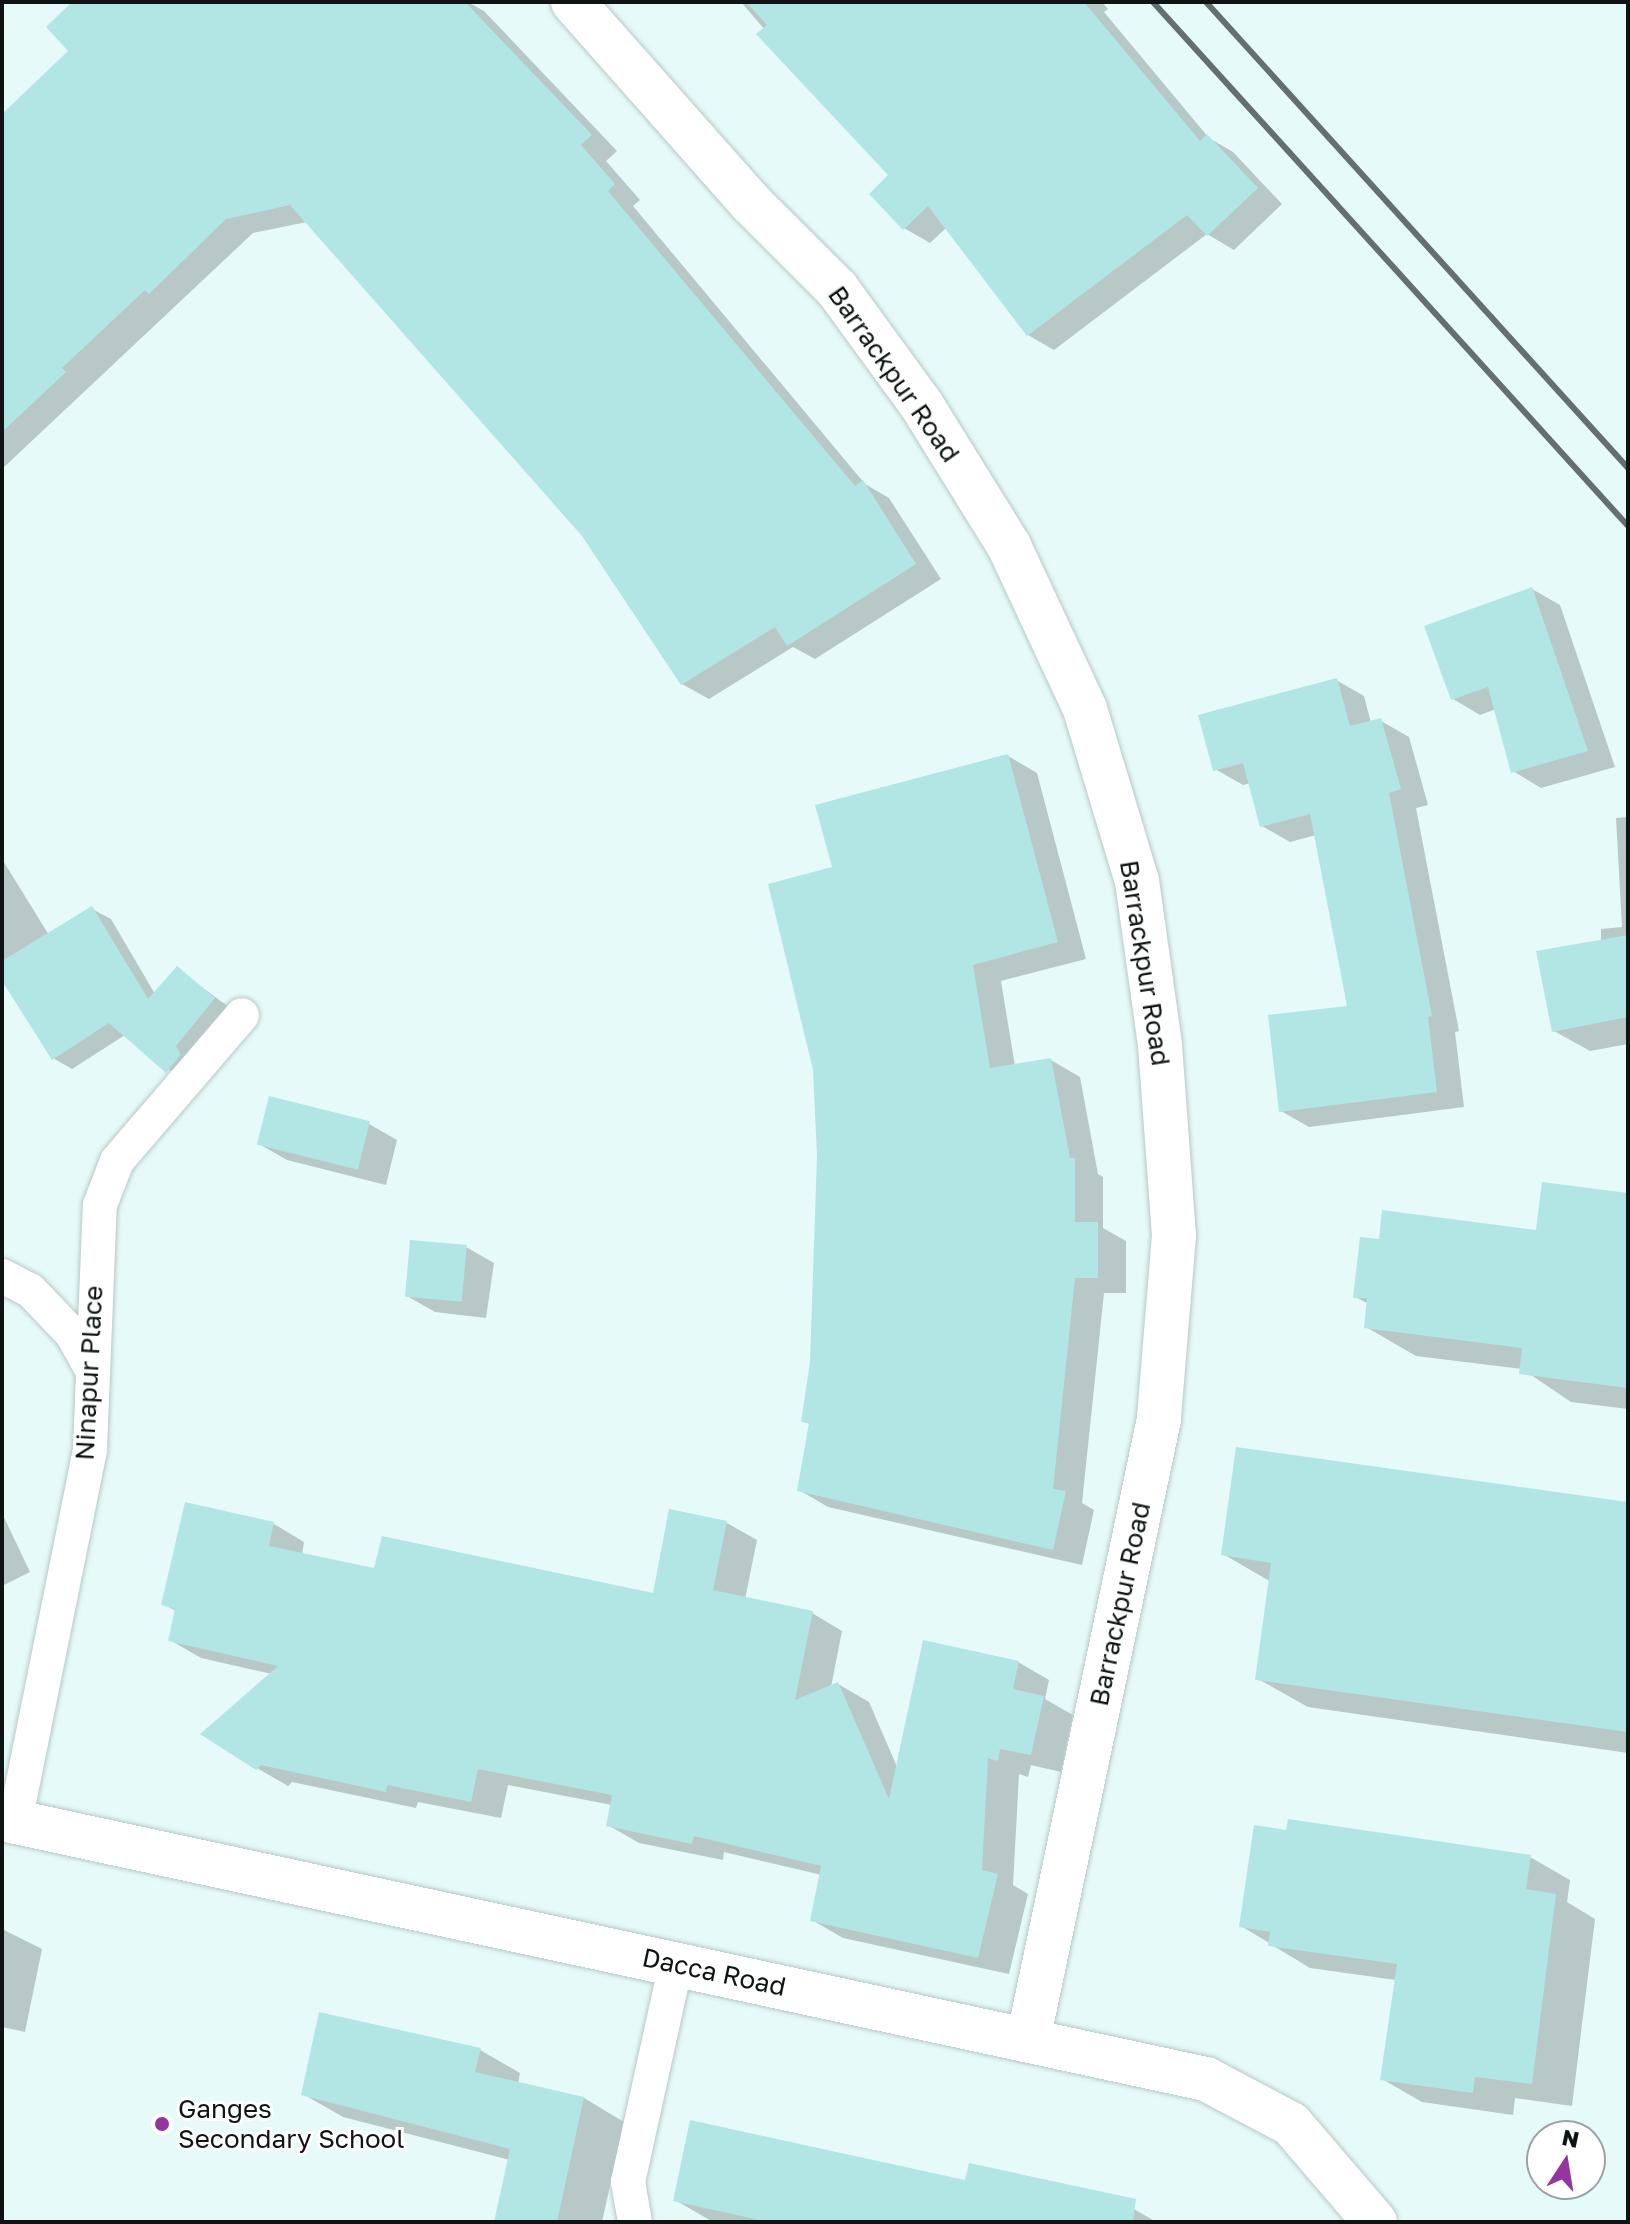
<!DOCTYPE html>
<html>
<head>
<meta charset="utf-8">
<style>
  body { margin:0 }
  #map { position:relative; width:1630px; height:2224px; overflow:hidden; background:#e6faf9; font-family:"Golos Text",sans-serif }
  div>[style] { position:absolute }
  .shadow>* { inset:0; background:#0003 }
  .building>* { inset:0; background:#b2e6e4; transform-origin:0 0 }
  .roads { filter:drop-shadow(0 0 2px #b5c9c8) drop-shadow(0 0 2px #b5c9c8) }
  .service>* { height:34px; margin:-17px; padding:0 17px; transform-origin:17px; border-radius:17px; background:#fff }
  .minor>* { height:44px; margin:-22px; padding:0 22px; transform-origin:22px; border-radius:22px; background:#fff }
  .rail>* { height:6px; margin:-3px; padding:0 3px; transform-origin:3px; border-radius:3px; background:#64706f }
  .dots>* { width:22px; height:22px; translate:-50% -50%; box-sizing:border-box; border:4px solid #fff; border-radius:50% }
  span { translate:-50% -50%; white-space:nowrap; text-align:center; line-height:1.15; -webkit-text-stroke:6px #fff; paint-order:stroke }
  .street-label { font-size:26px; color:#0d1413 }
  .poi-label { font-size:26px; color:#0d1413 }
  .left { translate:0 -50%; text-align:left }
  .frame { position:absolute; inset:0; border:4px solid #0d1413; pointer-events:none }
  .north { position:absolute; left:1526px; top:2120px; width:80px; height:80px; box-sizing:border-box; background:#fff; border:2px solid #9ea1a1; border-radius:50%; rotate:12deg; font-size:22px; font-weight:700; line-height:32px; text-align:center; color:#0d1413 }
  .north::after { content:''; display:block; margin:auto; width:28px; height:36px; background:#94369f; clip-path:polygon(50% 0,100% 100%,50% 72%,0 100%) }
</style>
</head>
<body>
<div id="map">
  <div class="shadow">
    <i style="clip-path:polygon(75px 2px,468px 2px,484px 11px,617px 151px,606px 161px,640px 200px,633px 206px,865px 484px,889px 498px,941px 579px,815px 659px,793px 647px,709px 699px,682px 684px,584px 535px,307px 222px,253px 233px,2px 469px,2px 117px,71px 51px)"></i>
    <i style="clip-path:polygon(741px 2px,1102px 2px,1108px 9px,1104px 12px,1209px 138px,1233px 152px,1282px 204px,1234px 250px,1207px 234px,1054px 350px,1028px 335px,946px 228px,930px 243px,904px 228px,891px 176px)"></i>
    <i style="clip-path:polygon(1532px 589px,1560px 605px,1615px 767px,1541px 788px,1513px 771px,1496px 709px,1480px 715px,1453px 699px)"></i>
    <i style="clip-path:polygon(1336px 680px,1364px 696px,1371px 723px,1381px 721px,1409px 737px,1428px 805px,1416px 808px,1459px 1031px,1455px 1032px,1464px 1107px,1309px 1127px,1281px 1111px,1349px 1008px,1316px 835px,1290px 842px,1262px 826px,1251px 783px,1243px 785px,1215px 769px)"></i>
    <i style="clip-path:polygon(1008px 756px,1037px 773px,1086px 959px,1001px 981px,1015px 1066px,1051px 1060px,1080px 1077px,1098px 1174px,1103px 1177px,1103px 1228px,1126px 1241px,1126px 1293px,1104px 1293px,1082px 1503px,1094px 1510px,1082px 1565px,828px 1507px,799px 1490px,811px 1425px,803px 1421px,812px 1362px,835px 868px)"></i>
    <i style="clip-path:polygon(1628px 817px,1628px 1044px,1590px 1051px,1554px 1031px,1601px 942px,1601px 929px,1622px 927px,1616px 818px)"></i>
    <i style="clip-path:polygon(2px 859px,49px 935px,92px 909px,111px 919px,155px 994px,177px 969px,233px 1010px,185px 1082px,125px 1035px,72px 1069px,53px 1058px,2px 977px)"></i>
    <i style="clip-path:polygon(369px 1124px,397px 1140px,386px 1185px,287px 1160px,259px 1144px)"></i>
    <i style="clip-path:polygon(1628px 1195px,1628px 1409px,1571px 1402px,1522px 1369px,1416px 1356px,1366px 1327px,1369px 1304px,1355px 1297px,1381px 1241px,1538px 1232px)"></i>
    <i style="clip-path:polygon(466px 1247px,494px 1263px,486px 1318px,435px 1312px,407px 1296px)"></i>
    <i style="clip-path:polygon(186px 1504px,274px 1524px,304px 1542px,302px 1555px,376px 1570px,654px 1595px,727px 1523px,757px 1540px,745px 1599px,812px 1613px,842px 1631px,831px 1687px,838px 1684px,869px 1702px,898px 1769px,1018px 1662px,1049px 1680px,1045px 1699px,1073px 1715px,1061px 1772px,1031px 1765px,1028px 1777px,1019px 1774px,1013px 1885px,1028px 1894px,1009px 1974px,843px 1938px,812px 1920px,822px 1875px,724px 1852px,723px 1860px,639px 1843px,608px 1825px,612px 1805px,508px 1785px,501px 1818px,418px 1802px,416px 1808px,292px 1782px,288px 1786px,257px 1768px,272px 1674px,201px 1658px,170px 1640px,176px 1611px,163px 1604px)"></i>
    <i style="clip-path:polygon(1628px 1504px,1628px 1753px,1308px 1707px,1258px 1679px,1271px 1582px,1223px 1554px)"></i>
    <i style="clip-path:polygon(2px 1513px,30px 1572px,2px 1586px)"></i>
    <i style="clip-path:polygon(1530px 1857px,1570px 1880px,1567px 1902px,1595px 1919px,1572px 2106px,1515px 2098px,1513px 2115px,1422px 2102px,1382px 2079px,1396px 1980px,1310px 1968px,1241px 1926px)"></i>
    <i style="clip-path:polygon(2px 1929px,42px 1949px,25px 2032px,2px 2027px)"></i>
    <i style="clip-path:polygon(480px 2050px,520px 2073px,518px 2084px,584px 2098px,624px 2122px,602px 2222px,496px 2222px,510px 2160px,343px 2117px,303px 2094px)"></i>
    <i style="clip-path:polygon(967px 2182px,1113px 2197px,1153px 2220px,713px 2222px,675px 2200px)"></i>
  </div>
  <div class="building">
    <i style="clip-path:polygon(72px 2px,465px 2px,592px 135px,581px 145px,615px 184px,608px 191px,855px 486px,863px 480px,916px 564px,787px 646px,775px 627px,681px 685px,582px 536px,290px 205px,226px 219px,149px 294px,145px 290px,62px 368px,66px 372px,2px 432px,2px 114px,68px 51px,46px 27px)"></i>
    <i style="clip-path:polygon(746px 2px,1084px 2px,1200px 141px,1207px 134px,1258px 188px,1207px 236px,1187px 215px,1027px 336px,928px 206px,903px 230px,869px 194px,888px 175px,756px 34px,767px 25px)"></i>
    <i style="clip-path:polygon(1532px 587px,1588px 751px,1511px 773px,1488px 687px,1451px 700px,1424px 626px)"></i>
    <i style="clip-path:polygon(1337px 678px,1350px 726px,1381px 718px,1401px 789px,1389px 793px,1432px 1016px,1428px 1017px,1437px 1092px,1279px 1112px,1268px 1015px,1347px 1006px,1310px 814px,1260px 827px,1243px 763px,1213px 771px,1198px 715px)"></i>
    <i style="clip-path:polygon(1008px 754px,1058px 942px,973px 965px,990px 1068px,1051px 1058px,1070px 1158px,1075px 1158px,1075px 1222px,1098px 1222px,1098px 1278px,1075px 1278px,1053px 1489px,1066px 1491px,1053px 1550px,797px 1491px,809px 1423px,801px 1422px,810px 1362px,817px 1156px,813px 1070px,768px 884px,832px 867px,815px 805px)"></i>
    <i style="clip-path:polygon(92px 906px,148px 999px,177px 966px,215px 998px,176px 1046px,181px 1055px,166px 1073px,109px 1023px,52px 1060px,2px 981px,2px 961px)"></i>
    <i style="clip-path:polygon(1628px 935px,1628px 1017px,1552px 1032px,1536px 951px)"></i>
    <i style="left:269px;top:1096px;width:104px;height:50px;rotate:14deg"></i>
    <i style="clip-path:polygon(1542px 1182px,1628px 1193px,1628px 1388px,1519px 1374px,1522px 1348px,1364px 1328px,1367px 1298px,1353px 1298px,1360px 1237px,1379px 1239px,1382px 1210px,1536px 1230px)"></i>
    <i style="left:410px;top:1240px;width:57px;height:57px;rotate:5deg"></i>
    <i style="clip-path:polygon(1236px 1447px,1628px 1502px,1628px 1732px,1255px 1680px,1271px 1563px,1221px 1555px)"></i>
    <i style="clip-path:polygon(185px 1502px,274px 1522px,269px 1546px,374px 1568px,382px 1536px,653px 1593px,669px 1509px,727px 1521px,713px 1590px,813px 1611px,795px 1700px,838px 1682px,889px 1799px,923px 1640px,1019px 1661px,1013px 1689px,1044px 1696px,1031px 1755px,1000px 1749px,998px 1761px,988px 1758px,982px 1870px,998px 1874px,978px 1958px,810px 1921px,821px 1866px,694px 1836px,692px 1844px,606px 1826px,612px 1795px,478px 1769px,471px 1802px,387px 1785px,386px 1792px,261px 1765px,256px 1770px,200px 1734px,278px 1666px,168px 1641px,175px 1609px,161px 1605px)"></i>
    <i style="clip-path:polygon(1288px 1819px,1531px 1855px,1526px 1889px,1556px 1894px,1532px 2084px,1475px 2077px,1473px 2093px,1380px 2080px,1397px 1964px,1268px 1946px,1270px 1932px,1239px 1927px,1254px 1825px,1286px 1830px)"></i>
    <i style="clip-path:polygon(319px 2012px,481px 2048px,475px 2072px,584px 2097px,557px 2222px,494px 2222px,510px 2149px,301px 2095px)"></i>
    <i style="clip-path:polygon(690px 2120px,965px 2180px,969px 2163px,1136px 2199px,1133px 2222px,769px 2222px,673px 2201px)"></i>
  </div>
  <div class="roads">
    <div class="service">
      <i style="left:2px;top:1276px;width:31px;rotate:27deg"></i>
      <i style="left:30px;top:1290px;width:61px;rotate:46.3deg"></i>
      <i style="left:72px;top:1334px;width:41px;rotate:60.9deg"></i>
      <i style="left:15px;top:1822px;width:380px;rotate:-78.6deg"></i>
      <i style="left:90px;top:1449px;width:244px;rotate:-87.7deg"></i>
      <i style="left:100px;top:1205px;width:47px;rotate:-68.9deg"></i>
      <i style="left:117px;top:1161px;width:192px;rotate:-49.4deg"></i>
      <i style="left:635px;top:2222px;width:41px;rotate:-99.9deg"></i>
      <i style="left:628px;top:2182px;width:223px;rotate:-77.6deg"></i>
    </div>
    <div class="minor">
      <i style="left:573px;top:2px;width:268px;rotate:48.5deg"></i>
      <i style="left:751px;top:203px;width:122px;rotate:45deg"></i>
      <i style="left:837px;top:289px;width:142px;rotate:53.9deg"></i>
      <i style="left:921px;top:404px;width:167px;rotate:58.2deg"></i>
      <i style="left:1009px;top:546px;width:180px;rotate:65deg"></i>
      <i style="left:1085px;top:709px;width:180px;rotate:73.2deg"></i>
      <i style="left:1137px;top:881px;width:166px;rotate:82deg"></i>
      <i style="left:1160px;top:1045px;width:191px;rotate:85.8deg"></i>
      <i style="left:1174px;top:1235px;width:185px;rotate:94.7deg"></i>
      <i style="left:1159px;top:1419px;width:635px;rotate:101.91deg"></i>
      <i style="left:2px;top:1819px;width:1232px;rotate:12.19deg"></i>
      <i style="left:1206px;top:2079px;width:96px;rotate:27.9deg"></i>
      <i style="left:1291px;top:2124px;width:129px;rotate:49.4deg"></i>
    </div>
  </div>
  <div class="rail">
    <i style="left:1153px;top:2px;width:707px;rotate:47.81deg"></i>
    <i style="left:1206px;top:2px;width:629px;rotate:47.84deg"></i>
  </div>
  <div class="dots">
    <i style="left:162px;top:2124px;background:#94369f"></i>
  </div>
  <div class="street-label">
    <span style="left:894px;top:374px;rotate:55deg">Barrackpur Road</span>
    <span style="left:1145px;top:963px;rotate:81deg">Barrackpur Road</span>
    <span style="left:89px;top:1373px;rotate:-87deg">Ninapur Place</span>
    <span style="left:1120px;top:1604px;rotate:-78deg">Barrackpur Road</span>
    <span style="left:714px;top:1972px;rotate:12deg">Dacca Road</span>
  </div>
  <div class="poi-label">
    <span class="left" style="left:178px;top:2124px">Ganges<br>Secondary School</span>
  </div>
  <div class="frame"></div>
  <div class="north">N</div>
</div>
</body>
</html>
